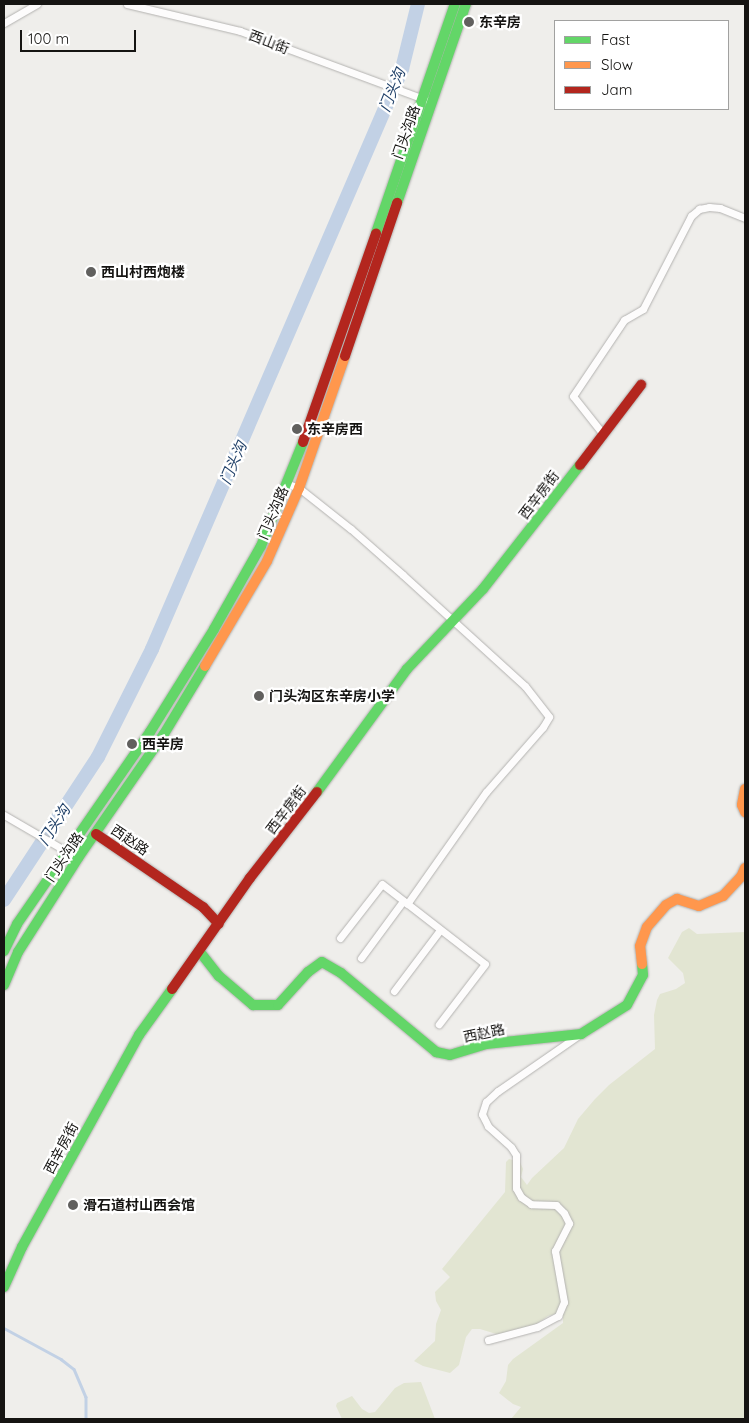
<!DOCTYPE html>
<html>
<head>
<meta charset="utf-8">
<style>
  body { margin:0 }
  #map { position:relative; width:749px; height:1423px; overflow:hidden; background:#efeeeb; font-family:Quicksand,"Noto Sans SC",sans-serif }
  div>[style] { position:absolute }
  .green>* { inset:0; background:#e2e5d2 }
  .stream>* { height:2.5px; margin:-1.25px; padding:0 1.25px; transform-origin:1.25px; border-radius:1.25px; background:#c2d1e5 }
  .river>* { height:14px; margin:-7px; padding:0 7px; transform-origin:7px; border-radius:7px; background:#c2d1e5 }
  .roads { filter:drop-shadow(0 0 1px #b3b2b0) drop-shadow(0 0 1px #b3b2b0) }
  .street>* { height:7px; margin:-3.5px; padding:0 3.5px; transform-origin:3.5px; border-radius:3.5px; background:#fdfcfc }
  .fast>* { height:10px; margin:-5px; padding:0 5px; transform-origin:5px; border-radius:5px; background:#63d668 }
  .slow>* { height:10px; margin:-5px; padding:0 5px; transform-origin:5px; border-radius:5px; background:#ff974d }
  .jam>* { height:10px; margin:-5px; padding:0 5px; transform-origin:5px; border-radius:5px; background:#b3261e }
  .dots>* { width:14px; height:14px; translate:-50% -50%; box-sizing:border-box; border:2px solid #fff; border-radius:50% }
  span { translate:-50% -50%; white-space:nowrap; text-align:center; line-height:1.15; -webkit-text-stroke:4.5px #fff; paint-order:stroke }
  .poi-label { font-size:14px; color:#151412; font-weight:700 }
  .left { translate:0 -50%; text-align:left }
  .street-label { font-size:14px; color:#151412 }
  .water-label { font-size:15px; color:#22426a; font-style:italic }
  .frame { position:absolute; inset:0; border:5px solid #151412; pointer-events:none }
  .legend { position:absolute; left:554px; top:20px; width:175px; height:90px; box-sizing:border-box; background:#fff; border:1px solid #a1a1a0; margin:0; padding:6px 9px; list-style:none; font-size:15px; color:#151412 }
  .legend li { display:flex; align-items:center; gap:10px; height:25px }
  .legend b { width:25px; border:1px solid #a1a1a0 }
  .scale { position:absolute; left:20px; top:30px; width:116px; height:22px; box-sizing:border-box; border:2px solid #151412; border-top:0; padding-left:6px; font-size:15px; line-height:18px; white-space:nowrap; color:#151412; -webkit-text-stroke:4px #fff; paint-order:stroke }
</style>
</head>
<body>
<div id="map">
  <div class="green">
    <i style="clip-path:polygon(689px 928px,697px 934px,745px 932px,745px 1419px,511px 1419px,521px 1407px,513px 1404px,499px 1393px,506px 1381px,508px 1365px,513px 1359px,563px 1323px,563px 1316px,560px 1313px,548px 1316px,538px 1323px,503px 1336px,480px 1329px,472px 1329px,466px 1337px,459px 1365px,450px 1373px,423px 1366px,414px 1361px,435px 1341px,436px 1324px,441px 1310px,436px 1301px,435px 1292px,450px 1277px,442px 1269px,505px 1192px,506px 1162px,509px 1159px,520px 1162px,523px 1169px,521px 1177px,527px 1185px,532px 1178px,564px 1148px,578px 1119px,595px 1099px,609px 1085px,655px 1049px,654px 1015px,657px 1000px,660px 994px,676px 989px,685px 983px,683px 973px,668px 958px,682px 932px)"></i>
    <i style="clip-path:polygon(421px 1382px,435px 1419px,342px 1419px,336px 1406px,337px 1403px,352px 1396px,362px 1409px,369px 1413px,375px 1412px,395px 1388px,404px 1383px)"></i>
  </div>
  <div class="stream">
    <i style="left:4px;top:1328px;width:65px;rotate:28.5deg"></i>
    <i style="left:61px;top:1359px;width:16px;rotate:38deg"></i>
    <i style="left:74px;top:1369px;width:30px;rotate:67deg"></i>
    <i style="left:86px;top:1397px;width:22px;rotate:90deg"></i>
  </div>
  <div class="river">
    <i style="left:4px;top:900px;width:171px;rotate:-56.7deg"></i>
    <i style="left:98px;top:757px;width:121px;rotate:-63.4deg"></i>
    <i style="left:152px;top:649px;width:632px;rotate:-66.68deg"></i>
    <i style="left:402px;top:69px;width:67px;rotate:-76.2deg"></i>
  </div>
  <div class="roads">
    <div class="street">
      <i style="left:127px;top:4px;width:116px;rotate:13.4deg"></i>
      <i style="left:240px;top:31px;width:199px;rotate:20.3deg"></i>
      <i style="left:4px;top:23px;width:38px;rotate:-30deg"></i>
      <i style="left:603px;top:434px;width:48px;rotate:-128.3deg"></i>
      <i style="left:573px;top:396px;width:92px;rotate:-56.1deg"></i>
      <i style="left:624px;top:320px;width:22px;rotate:-30deg"></i>
      <i style="left:643px;top:309px;width:105px;rotate:-62.7deg"></i>
      <i style="left:691px;top:216px;width:11px;rotate:-41deg"></i>
      <i style="left:699px;top:209px;width:10px;rotate:-11deg"></i>
      <i style="left:709px;top:207px;width:11px;rotate:5deg"></i>
      <i style="left:720px;top:208px;width:27px;rotate:22deg"></i>
      <i style="left:288px;top:484px;width:12px;rotate:20deg"></i>
      <i style="left:299px;top:488px;width:66px;rotate:38.3deg"></i>
      <i style="left:351px;top:529px;width:69px;rotate:41.5deg"></i>
      <i style="left:403px;top:575px;width:165px;rotate:42.3deg"></i>
      <i style="left:525px;top:686px;width:39px;rotate:52deg"></i>
      <i style="left:549px;top:717px;width:12px;rotate:121deg"></i>
      <i style="left:543px;top:727px;width:86px;rotate:131.2deg"></i>
      <i style="left:486px;top:792px;width:137px;rotate:125.2deg"></i>
      <i style="left:4px;top:815px;width:86px;rotate:30.2deg"></i>
      <i style="left:340px;top:938px;width:68px;rotate:-52.1deg"></i>
      <i style="left:382px;top:884px;width:130px;rotate:37.8deg"></i>
      <i style="left:485px;top:964px;width:76px;rotate:127.5deg"></i>
      <i style="left:361px;top:958px;width:71px;rotate:-53.6deg"></i>
      <i style="left:394px;top:991px;width:76px;rotate:-53deg"></i>
      <i style="left:488px;top:1340px;width:51px;rotate:-14.9deg"></i>
      <i style="left:537px;top:1327px;width:24px;rotate:-28deg"></i>
      <i style="left:558px;top:1316px;width:15px;rotate:-67deg"></i>
      <i style="left:564px;top:1302px;width:52px;rotate:-100deg"></i>
      <i style="left:555px;top:1251px;width:31px;rotate:-63deg"></i>
      <i style="left:569px;top:1223px;width:11px;rotate:-117deg"></i>
      <i style="left:564px;top:1213px;width:11px;rotate:-135deg"></i>
      <i style="left:556px;top:1205px;width:25px;rotate:-178deg"></i>
      <i style="left:531px;top:1204px;width:12px;rotate:-145deg"></i>
      <i style="left:521px;top:1197px;width:10px;rotate:-119deg"></i>
      <i style="left:516px;top:1188px;width:33px;rotate:-90deg"></i>
      <i style="left:516px;top:1155px;width:9px;rotate:-122deg"></i>
      <i style="left:511px;top:1147px;width:31px;rotate:-138deg"></i>
      <i style="left:488px;top:1126px;width:13px;rotate:-117deg"></i>
      <i style="left:482px;top:1114px;width:13px;rotate:-72deg"></i>
      <i style="left:486px;top:1102px;width:16px;rotate:-43deg"></i>
      <i style="left:498px;top:1091px;width:98px;rotate:-34.7deg"></i>
    </div>
    <div class="fast">
      <i style="left:397px;top:203px;width:211px;rotate:-70.9deg"></i>
      <i style="left:376px;top:233px;width:242px;rotate:-71deg"></i>
      <i style="left:317px;top:792px;width:152px;rotate:-53.8deg"></i>
      <i style="left:407px;top:669px;width:110px;rotate:-46.5deg"></i>
      <i style="left:483px;top:589px;width:157px;rotate:-52deg"></i>
      <i style="left:4px;top:951px;width:30px;rotate:-64deg"></i>
      <i style="left:17px;top:924px;width:234px;rotate:-55.3deg"></i>
      <i style="left:150px;top:732px;width:121px;rotate:-58.1deg"></i>
      <i style="left:214px;top:629px;width:95px;rotate:-60.5deg"></i>
      <i style="left:261px;top:546px;width:112px;rotate:-68deg"></i>
      <i style="left:200px;top:952px;width:31px;rotate:52deg"></i>
      <i style="left:219px;top:976px;width:45px;rotate:40.5deg"></i>
      <i style="left:253px;top:1005px;width:25px"></i>
      <i style="left:278px;top:1005px;width:45px;rotate:-47.7deg"></i>
      <i style="left:308px;top:972px;width:17px;rotate:-36deg"></i>
      <i style="left:322px;top:962px;width:22px;rotate:30deg"></i>
      <i style="left:341px;top:973px;width:124px;rotate:39.7deg"></i>
      <i style="left:436px;top:1052px;width:14px;rotate:12deg"></i>
      <i style="left:450px;top:1055px;width:38px;rotate:-17deg"></i>
      <i style="left:486px;top:1044px;width:96px;rotate:-6deg"></i>
      <i style="left:581px;top:1034px;width:54px;rotate:-32.2deg"></i>
      <i style="left:627px;top:1005px;width:34px;rotate:-62deg"></i>
      <i style="left:643px;top:975px;width:11px;rotate:-95deg"></i>
      <i style="left:4px;top:985px;width:36px;rotate:-67deg"></i>
      <i style="left:18px;top:952px;width:112px;rotate:-57.4deg"></i>
      <i style="left:78px;top:858px;width:151px;rotate:-55.3deg"></i>
      <i style="left:164px;top:734px;width:79px;rotate:-58.9deg"></i>
      <i style="left:4px;top:1287px;width:44px;rotate:-65.8deg"></i>
      <i style="left:22px;top:1247px;width:242px;rotate:-61.1deg"></i>
      <i style="left:139px;top:1035px;width:57px;rotate:-54.3deg"></i>
    </div>
    <div class="slow">
      <i style="left:205px;top:666px;width:122px;rotate:-59.4deg"></i>
      <i style="left:267px;top:561px;width:80px;rotate:-66.3deg"></i>
      <i style="left:299px;top:488px;width:140px;rotate:-70.8deg"></i>
      <i style="left:745px;top:789px;width:16px;rotate:101deg"></i>
      <i style="left:742px;top:805px;width:8px;rotate:67deg"></i>
      <i style="left:642px;top:964px;width:18px;rotate:-96deg"></i>
      <i style="left:640px;top:946px;width:20px;rotate:-70deg"></i>
      <i style="left:647px;top:927px;width:29px;rotate:-49deg"></i>
      <i style="left:666px;top:905px;width:13px;rotate:-29deg"></i>
      <i style="left:677px;top:899px;width:23px;rotate:18deg"></i>
      <i style="left:699px;top:906px;width:26px;rotate:-23deg"></i>
      <i style="left:723px;top:896px;width:26px;rotate:-47deg"></i>
      <i style="left:741px;top:877px;width:10px;rotate:-66deg"></i>
    </div>
    <div class="jam">
      <i style="left:345px;top:356px;width:162px;rotate:-71.2deg"></i>
      <i style="left:303px;top:442px;width:221px;rotate:-70.7deg"></i>
      <i style="left:580px;top:465px;width:101px;rotate:-52.7deg"></i>
      <i style="left:96px;top:834px;width:130px;rotate:34.3deg"></i>
      <i style="left:203px;top:907px;width:23px;rotate:47deg"></i>
      <i style="left:172px;top:989px;width:136px;rotate:-54.9deg"></i>
      <i style="left:250px;top:878px;width:109px;rotate:-52.1deg"></i>
    </div>
  </div>
  <div class="dots">
    <i style="left:469px;top:22px;background:#61605e"></i>
    <i style="left:91px;top:272px;background:#61605e"></i>
    <i style="left:297px;top:429px;background:#61605e"></i>
    <i style="left:259px;top:696px;background:#61605e"></i>
    <i style="left:132px;top:744px;background:#61605e"></i>
    <i style="left:73px;top:1205px;background:#61605e"></i>
  </div>
  <div class="poi-label">
    <span class="left" style="left:479px;top:22px">东辛房</span>
    <span class="left" style="left:101px;top:272px">西山村西炮楼</span>
    <span class="left" style="left:307px;top:429px">东辛房西</span>
    <span class="left" style="left:269px;top:696px">门头沟区东辛房小学</span>
    <span class="left" style="left:142px;top:744px">西辛房</span>
    <span class="left" style="left:83px;top:1205px">滑石道村山西会馆</span>
  </div>
  <div class="street-label">
    <span style="left:269px;top:42px;rotate:21deg">西山街</span>
    <span style="left:406px;top:132px;rotate:-71deg">门头沟路</span>
    <span style="left:539px;top:495px;rotate:-53deg">西辛房街</span>
    <span style="left:273px;top:513px;rotate:-67deg">门头沟路</span>
    <span style="left:286px;top:810px;rotate:-53deg">西辛房街</span>
    <span style="left:130px;top:840px;rotate:34deg">西赵路</span>
    <span style="left:64px;top:857px;rotate:-56deg">门头沟路</span>
    <span style="left:484px;top:1033px;rotate:-12deg">西赵路</span>
    <span style="left:61px;top:1148px;rotate:-62deg">西辛房街</span>
  </div>
  <div class="water-label">
    <span style="left:392px;top:90px;rotate:-68deg">门头沟</span>
    <span style="left:233px;top:463px;rotate:-67deg">门头沟</span>
    <span style="left:54px;top:825px;rotate:-57deg">门头沟</span>
  </div>
  <div class="frame"></div>
  <ul class="legend">
  <li><b style="height:6px;background:#63d668"></b>Fast</li>
  <li><b style="height:6px;background:#ff974d"></b>Slow</li>
  <li><b style="height:6px;background:#b3261e"></b>Jam</li>
  </ul>
  <div class="scale">100 m</div>
</div>
</body>
</html>
